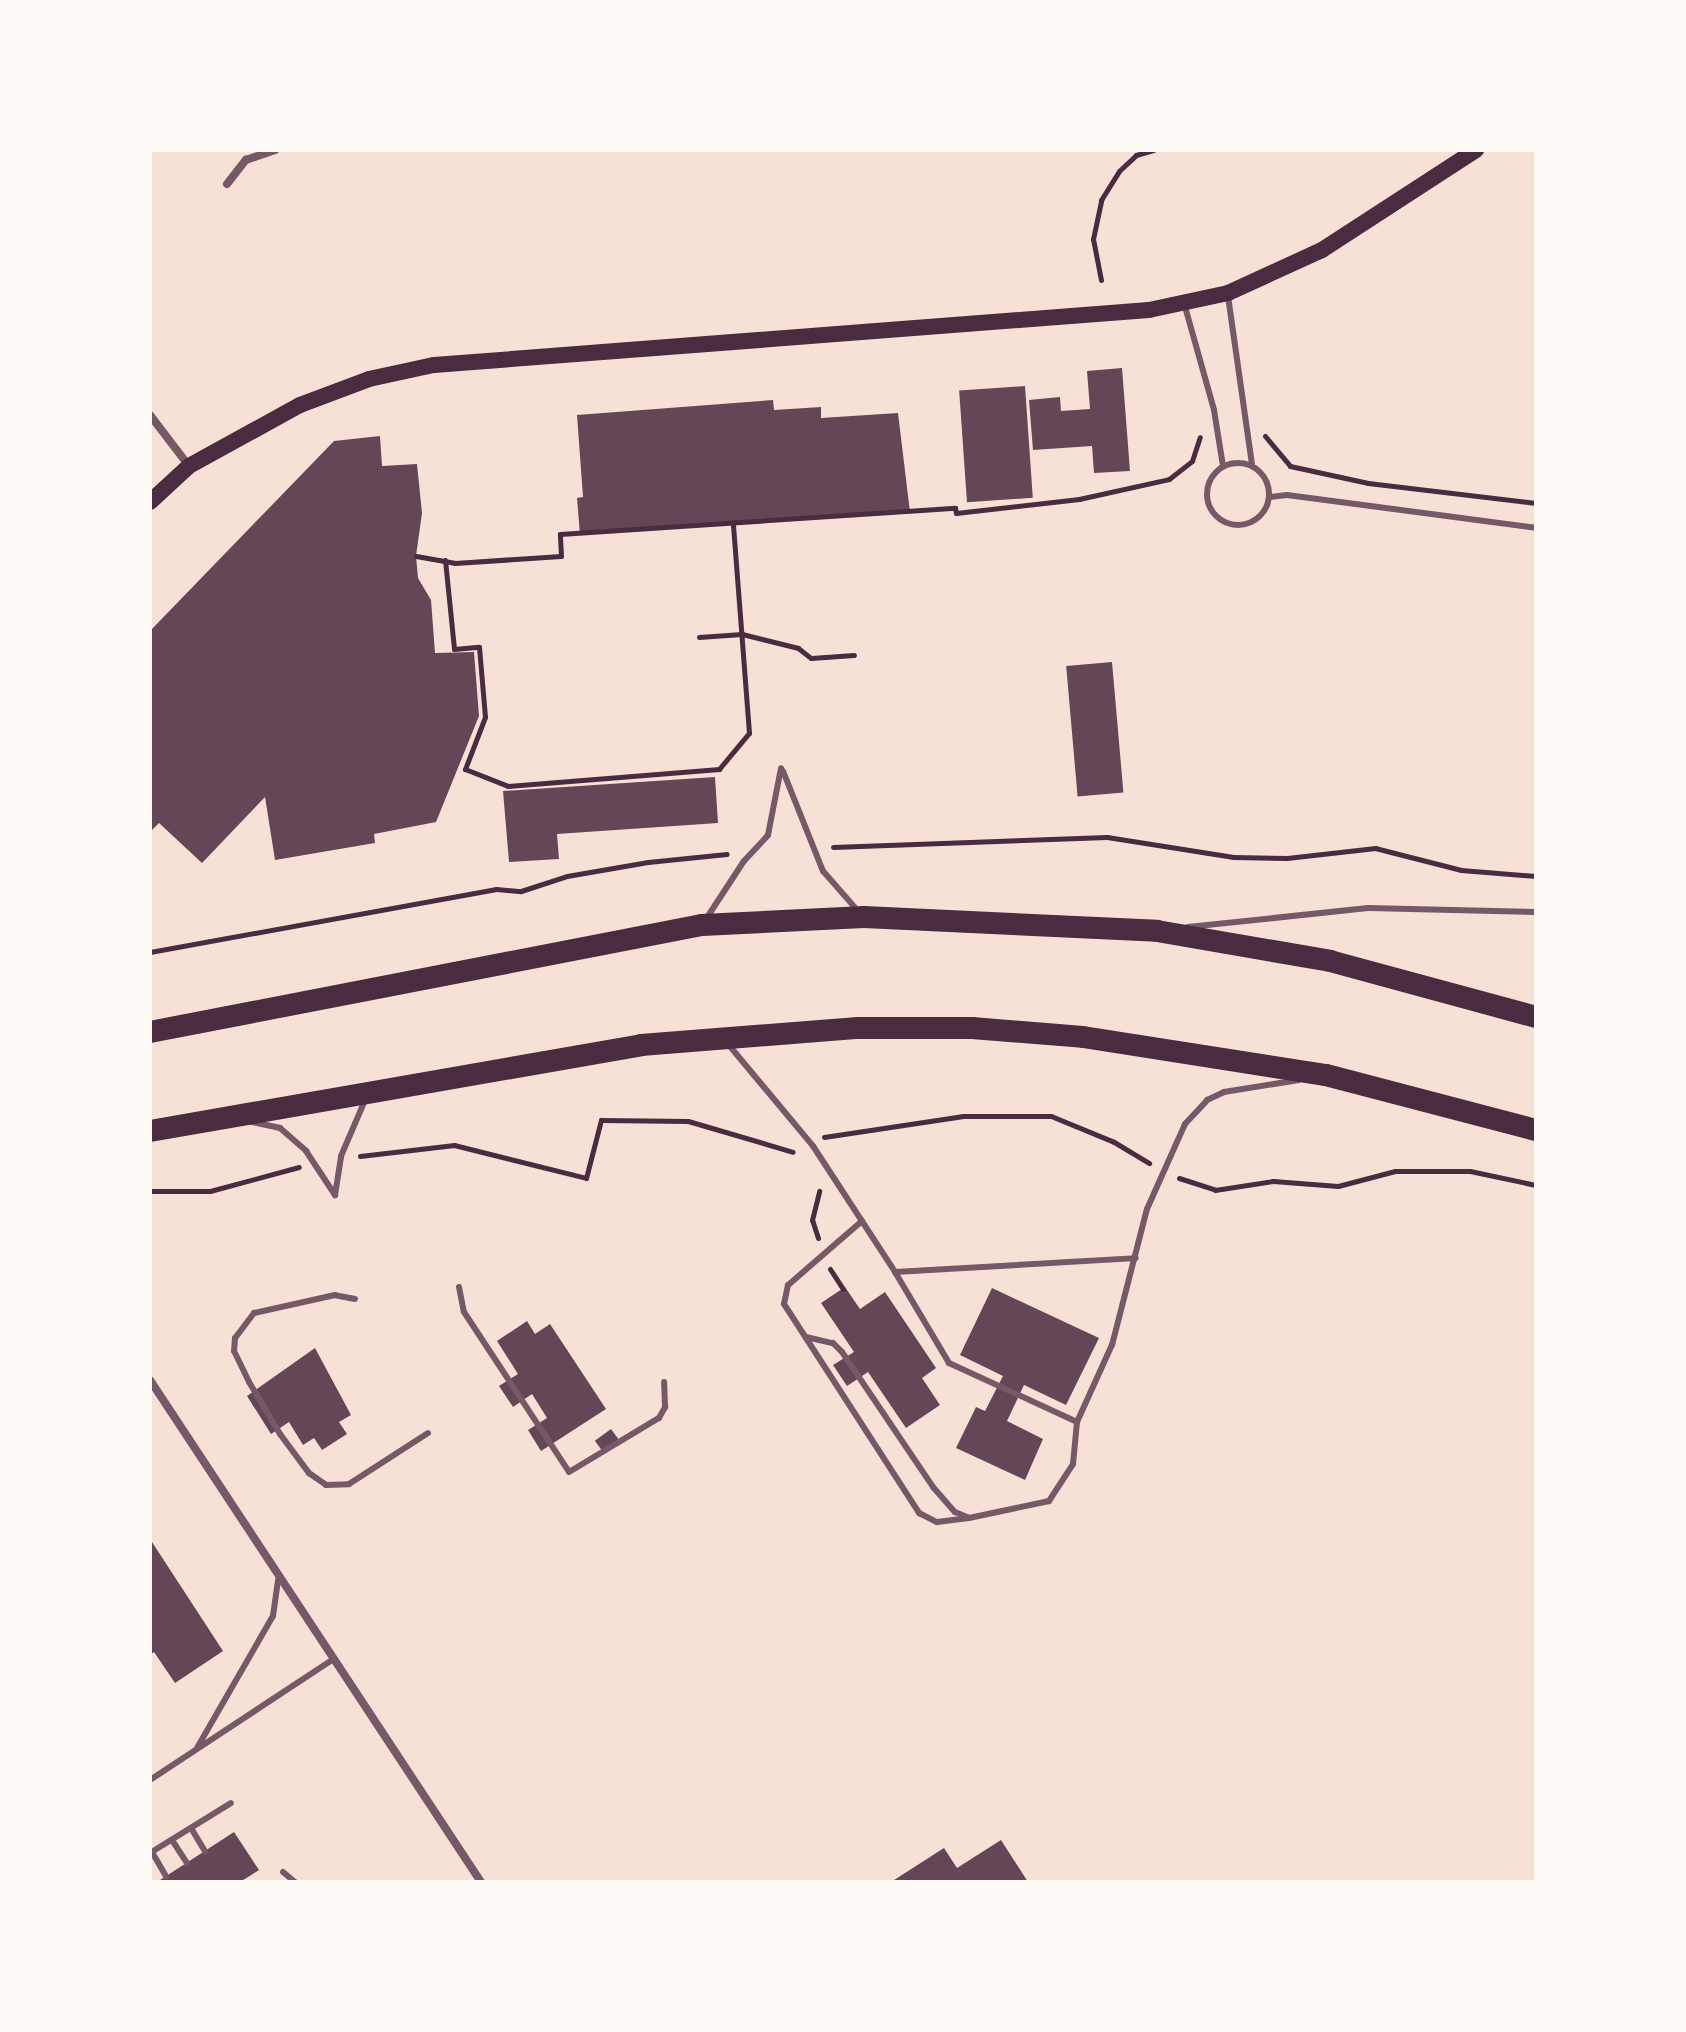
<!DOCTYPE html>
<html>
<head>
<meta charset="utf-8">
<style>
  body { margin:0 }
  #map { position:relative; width:1686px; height:2032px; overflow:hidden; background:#f7e1d7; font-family:Overpass,sans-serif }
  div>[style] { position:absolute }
  .building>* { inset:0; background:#644757; transform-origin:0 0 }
  .path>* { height:5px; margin:-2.5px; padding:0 2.5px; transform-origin:2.5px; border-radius:2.5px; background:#4a2c40 }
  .service>* { height:6px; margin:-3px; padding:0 3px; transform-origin:3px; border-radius:3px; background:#755966 }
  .service>.ring { margin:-3px; padding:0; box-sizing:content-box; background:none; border:6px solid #755966; border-radius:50% }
  .minor>* { height:8px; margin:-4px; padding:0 4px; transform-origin:4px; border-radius:4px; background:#755966 }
  .secondary>* { height:16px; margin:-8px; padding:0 8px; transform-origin:8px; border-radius:8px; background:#4a2c40 }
  .trunk>* { height:22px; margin:-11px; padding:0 11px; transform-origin:11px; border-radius:11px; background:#4a2c40 }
  span { translate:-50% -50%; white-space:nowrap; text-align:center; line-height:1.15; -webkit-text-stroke:7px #fffaf5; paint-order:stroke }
  .frame { position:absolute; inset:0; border:152px solid #fffaf5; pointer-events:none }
</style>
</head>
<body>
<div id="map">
  <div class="building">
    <i style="clip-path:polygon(1122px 368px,1130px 471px,1094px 473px,1092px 446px,1033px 450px,1029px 400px,1060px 397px,1061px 411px,1090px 409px,1087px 371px)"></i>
    <i style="left:1025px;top:386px;width:112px;height:66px;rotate:86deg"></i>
    <i style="clip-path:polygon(773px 400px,774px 410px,821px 407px,821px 418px,898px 413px,910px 512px,580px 535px,577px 498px,583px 497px,577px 415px)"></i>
    <i style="clip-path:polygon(380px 436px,382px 466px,417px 464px,422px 513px,416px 556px,418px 578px,431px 600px,435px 653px,474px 652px,479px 716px,436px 822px,374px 834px,375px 843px,275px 860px,265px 797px,202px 863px,159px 823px,150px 832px,150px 631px,334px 441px)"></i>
    <i style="left:1112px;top:662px;width:131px;height:46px;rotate:85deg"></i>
    <i style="clip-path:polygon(715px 777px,718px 823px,557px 834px,559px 859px,509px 862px,503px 791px)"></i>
    <i style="clip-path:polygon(845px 1287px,860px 1309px,885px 1292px,936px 1368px,922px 1378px,940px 1405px,906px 1428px,868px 1372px,847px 1386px,833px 1365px,854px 1352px,821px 1303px)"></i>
    <i style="clip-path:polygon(992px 1288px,1099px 1338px,1066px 1405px,1024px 1385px,1007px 1421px,1043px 1439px,1025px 1480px,956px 1448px,976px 1407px,985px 1411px,1003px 1376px,960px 1355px)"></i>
    <i style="clip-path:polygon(527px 1321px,535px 1334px,550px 1324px,606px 1409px,541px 1451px,528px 1430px,547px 1418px,532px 1394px,513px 1407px,499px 1386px,518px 1374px,497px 1341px)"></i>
    <i style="clip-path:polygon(315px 1348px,351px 1415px,339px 1422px,347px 1434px,322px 1450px,314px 1438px,303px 1445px,289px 1422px,271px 1434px,247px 1396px)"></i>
    <i style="left:611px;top:1429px;width:14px;height:20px;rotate:54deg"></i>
    <i style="clip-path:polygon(150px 1539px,223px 1651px,175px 1683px,154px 1652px,150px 1655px)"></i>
    <i style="clip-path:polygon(234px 1832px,259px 1870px,240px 1882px,157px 1882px)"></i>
    <i style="clip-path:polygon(1001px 1840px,1028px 1882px,891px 1882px,944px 1848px,957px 1868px)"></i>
  </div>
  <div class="path">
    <i style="left:1101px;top:280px;width:42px;rotate:-101deg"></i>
    <i style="left:1093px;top:239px;width:40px;rotate:-78deg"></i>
    <i style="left:1101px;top:200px;width:34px;rotate:-58deg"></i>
    <i style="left:1119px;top:171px;width:23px;rotate:-43deg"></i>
    <i style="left:1136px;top:155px;width:18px;rotate:-16deg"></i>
    <i style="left:1265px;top:436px;width:39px;rotate:50deg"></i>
    <i style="left:1290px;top:466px;width:80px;rotate:12.3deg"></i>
    <i style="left:1368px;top:483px;width:169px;rotate:6.8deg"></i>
    <i style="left:416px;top:556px;width:40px;rotate:10deg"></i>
    <i style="left:455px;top:563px;width:106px;rotate:-3.8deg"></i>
    <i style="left:561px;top:556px;width:22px;rotate:-93deg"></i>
    <i style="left:560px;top:534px;width:396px;rotate:-3.8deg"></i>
    <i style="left:955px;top:508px;width:5px;rotate:79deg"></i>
    <i style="left:956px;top:513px;width:124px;rotate:-6.5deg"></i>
    <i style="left:1079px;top:499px;width:92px;rotate:-12.5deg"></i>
    <i style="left:1169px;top:479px;width:29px;rotate:-38deg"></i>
    <i style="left:1192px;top:461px;width:25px;rotate:-72deg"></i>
    <i style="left:445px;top:560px;width:89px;rotate:84.2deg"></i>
    <i style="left:454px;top:649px;width:25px;rotate:-5deg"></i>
    <i style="left:479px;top:647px;width:70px;rotate:85.1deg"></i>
    <i style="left:485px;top:717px;width:56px;rotate:111deg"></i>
    <i style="left:465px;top:769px;width:46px;rotate:21.6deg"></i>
    <i style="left:508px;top:786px;width:212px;rotate:-4.6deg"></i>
    <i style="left:719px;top:769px;width:47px;rotate:-50.2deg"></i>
    <i style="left:749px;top:733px;width:211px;rotate:-94.4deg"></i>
    <i style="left:699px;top:637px;width:43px;rotate:-4deg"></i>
    <i style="left:742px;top:634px;width:58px;rotate:14deg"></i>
    <i style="left:798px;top:648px;width:16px;rotate:38deg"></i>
    <i style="left:811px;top:658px;width:43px;rotate:-4deg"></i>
    <i style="left:833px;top:847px;width:274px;rotate:-2.1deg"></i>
    <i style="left:1107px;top:837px;width:128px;rotate:9deg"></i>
    <i style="left:1233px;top:857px;width:54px;rotate:1.1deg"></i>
    <i style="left:1287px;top:858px;width:89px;rotate:-6.5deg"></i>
    <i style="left:1375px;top:848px;width:89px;rotate:14.3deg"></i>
    <i style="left:1461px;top:870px;width:75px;rotate:4.6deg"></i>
    <i style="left:150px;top:952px;width:352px;rotate:-10.3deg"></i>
    <i style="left:496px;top:889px;width:25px;rotate:5deg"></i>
    <i style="left:521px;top:891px;width:48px;rotate:-18.1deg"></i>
    <i style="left:567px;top:876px;width:82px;rotate:-9.8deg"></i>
    <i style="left:648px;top:862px;width:79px;rotate:-5.8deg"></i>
    <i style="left:824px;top:1137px;width:141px;rotate:-8.6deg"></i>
    <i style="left:963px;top:1116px;width:88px"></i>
    <i style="left:1051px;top:1116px;width:68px;rotate:22.4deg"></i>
    <i style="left:1114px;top:1142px;width:41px;rotate:31deg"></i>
    <i style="left:360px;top:1156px;width:95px;rotate:-6.7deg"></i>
    <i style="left:454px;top:1145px;width:136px;rotate:14deg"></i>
    <i style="left:586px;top:1178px;width:60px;rotate:-75.5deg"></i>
    <i style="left:601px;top:1120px;width:87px;rotate:0.7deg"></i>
    <i style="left:688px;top:1121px;width:109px;rotate:16.4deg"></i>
    <i style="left:1179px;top:1178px;width:38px;rotate:18deg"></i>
    <i style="left:1215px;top:1190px;width:59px;rotate:-8.8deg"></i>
    <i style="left:1273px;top:1181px;width:65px;rotate:4.4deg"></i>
    <i style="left:1338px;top:1186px;width:59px;rotate:-14.7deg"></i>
    <i style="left:1395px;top:1171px;width:75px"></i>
    <i style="left:1470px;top:1171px;width:67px;rotate:12deg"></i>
    <i style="left:150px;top:1191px;width:60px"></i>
    <i style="left:210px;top:1191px;width:92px;rotate:-15.1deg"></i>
    <i style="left:818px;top:1238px;width:19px;rotate:-108deg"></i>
    <i style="left:812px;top:1220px;width:30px;rotate:-76deg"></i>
    <i style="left:830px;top:1269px;width:24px;rotate:57deg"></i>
  </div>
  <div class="service">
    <i style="left:1228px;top:296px;width:171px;rotate:81.9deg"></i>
    <i style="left:1184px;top:303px;width:111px;rotate:74.3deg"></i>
    <i style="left:1214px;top:410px;width:57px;rotate:80.9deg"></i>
    <i class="ring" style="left:1207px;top:463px;width:56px;height:56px"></i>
    <i style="left:1270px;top:497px;width:17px;rotate:-7deg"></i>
    <i style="left:1287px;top:495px;width:251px;rotate:7.5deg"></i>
    <i style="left:783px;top:771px;width:108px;rotate:68.2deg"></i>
    <i style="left:823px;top:871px;width:53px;rotate:48.8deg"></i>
    <i style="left:706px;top:919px;width:69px;rotate:-56.8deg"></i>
    <i style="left:744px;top:861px;width:35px;rotate:-47deg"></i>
    <i style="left:768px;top:835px;width:68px;rotate:-79deg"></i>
    <i style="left:1188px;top:927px;width:181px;rotate:-6deg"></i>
    <i style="left:1368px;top:908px;width:168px;rotate:1.4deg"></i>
    <i style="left:728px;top:1044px;width:133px;rotate:50.2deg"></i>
    <i style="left:813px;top:1146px;width:150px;rotate:56.9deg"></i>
    <i style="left:895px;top:1272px;width:241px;rotate:-3.3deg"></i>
    <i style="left:252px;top:1122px;width:29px;rotate:12deg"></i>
    <i style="left:280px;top:1128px;width:35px;rotate:41deg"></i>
    <i style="left:306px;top:1151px;width:53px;rotate:56.6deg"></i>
    <i style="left:335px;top:1195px;width:39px;rotate:-81deg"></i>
    <i style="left:341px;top:1156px;width:63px;rotate:-66.7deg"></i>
    <i style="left:862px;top:1221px;width:98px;rotate:139.1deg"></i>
    <i style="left:788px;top:1285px;width:19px;rotate:102deg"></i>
    <i style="left:784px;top:1304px;width:249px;rotate:57.1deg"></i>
    <i style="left:919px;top:1513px;width:20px;rotate:27deg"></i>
    <i style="left:937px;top:1522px;width:32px;rotate:-7deg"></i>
    <i style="left:895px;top:1272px;width:106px;rotate:59.3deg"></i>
    <i style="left:949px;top:1363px;width:141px;rotate:24.7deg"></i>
    <i style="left:1077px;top:1422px;width:85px;rotate:-65.6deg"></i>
    <i style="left:1112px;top:1345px;width:140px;rotate:-75.6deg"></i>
    <i style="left:1147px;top:1209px;width:93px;rotate:-65.9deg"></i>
    <i style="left:1185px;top:1124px;width:33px;rotate:-47deg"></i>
    <i style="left:1207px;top:1100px;width:19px;rotate:-25deg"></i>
    <i style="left:1224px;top:1092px;width:76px;rotate:-9.1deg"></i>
    <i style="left:459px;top:1287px;width:25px;rotate:79deg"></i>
    <i style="left:464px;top:1312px;width:191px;rotate:56.7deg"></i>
    <i style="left:569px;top:1472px;width:105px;rotate:-31deg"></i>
    <i style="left:659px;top:1418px;width:13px;rotate:-61deg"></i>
    <i style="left:665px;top:1407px;width:25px;rotate:-92deg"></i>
    <i style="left:355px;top:1299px;width:20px;rotate:-169deg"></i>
    <i style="left:335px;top:1295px;width:83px;rotate:167.5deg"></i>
    <i style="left:254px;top:1313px;width:31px;rotate:127deg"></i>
    <i style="left:235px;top:1338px;width:13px;rotate:94deg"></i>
    <i style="left:234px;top:1351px;width:34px;rotate:64deg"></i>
    <i style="left:249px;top:1382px;width:61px;rotate:59.2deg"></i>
    <i style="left:280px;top:1434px;width:49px;rotate:53.4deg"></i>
    <i style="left:309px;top:1473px;width:21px;rotate:35deg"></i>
    <i style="left:326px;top:1485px;width:23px;rotate:-2deg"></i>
    <i style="left:349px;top:1484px;width:94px;rotate:-32.8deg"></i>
    <i style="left:806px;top:1337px;width:28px;rotate:13deg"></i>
    <i style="left:833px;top:1343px;width:13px;rotate:45deg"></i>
    <i style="left:842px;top:1352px;width:163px;rotate:56deg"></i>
    <i style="left:933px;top:1487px;width:33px;rotate:49deg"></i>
    <i style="left:955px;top:1512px;width:15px;rotate:23deg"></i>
    <i style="left:969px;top:1518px;width:82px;rotate:-12deg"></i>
    <i style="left:1049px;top:1501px;width:44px;rotate:-57deg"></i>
    <i style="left:1073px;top:1464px;width:42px;rotate:-84.6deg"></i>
    <i style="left:197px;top:1748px;width:152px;rotate:-60.1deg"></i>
    <i style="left:273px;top:1616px;width:37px;rotate:-82deg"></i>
    <i style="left:150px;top:1780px;width:218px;rotate:-33.4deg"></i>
    <i style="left:191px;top:1828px;width:27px;rotate:59deg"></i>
    <i style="left:172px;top:1840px;width:27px;rotate:57deg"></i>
    <i style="left:152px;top:1852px;width:28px;rotate:60deg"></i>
    <i style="left:150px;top:1853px;width:95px;rotate:-31.7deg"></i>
    <i style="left:283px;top:1872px;width:16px;rotate:40deg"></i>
  </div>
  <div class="minor">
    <i style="left:227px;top:184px;width:31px;rotate:-52deg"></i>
    <i style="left:246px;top:160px;width:31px;rotate:-19deg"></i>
    <i style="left:150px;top:415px;width:64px;rotate:52.6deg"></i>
    <i style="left:150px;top:1380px;width:601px;rotate:56.6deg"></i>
  </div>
  <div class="secondary">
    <i style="left:150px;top:502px;width:53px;rotate:-42.7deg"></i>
    <i style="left:189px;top:466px;width:127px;rotate:-28.8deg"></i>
    <i style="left:300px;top:405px;width:74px;rotate:-20.6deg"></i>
    <i style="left:369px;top:379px;width:66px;rotate:-12.2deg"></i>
    <i style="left:434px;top:365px;width:717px;rotate:-4.4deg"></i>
    <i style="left:1149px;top:310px;width:81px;rotate:-12.1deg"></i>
    <i style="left:1228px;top:293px;width:103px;rotate:-24.6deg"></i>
    <i style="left:1322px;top:250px;width:184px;rotate:-33deg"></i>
  </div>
  <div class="trunk">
    <i style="left:150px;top:1032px;width:562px;rotate:-10.97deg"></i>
    <i style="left:702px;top:925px;width:162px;rotate:-2.8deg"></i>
    <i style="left:864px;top:917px;width:293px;rotate:2.7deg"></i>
    <i style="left:1157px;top:931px;width:176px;rotate:9.8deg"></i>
    <i style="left:1330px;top:961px;width:213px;rotate:15.2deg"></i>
    <i style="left:150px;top:1131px;width:498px;rotate:-9.9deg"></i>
    <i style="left:641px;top:1045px;width:218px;rotate:-4.5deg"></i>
    <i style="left:858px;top:1028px;width:114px"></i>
    <i style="left:972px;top:1028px;width:111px;rotate:4.6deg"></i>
    <i style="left:1083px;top:1037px;width:246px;rotate:8.9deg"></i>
    <i style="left:1326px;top:1075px;width:217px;rotate:14.7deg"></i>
  </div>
  <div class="frame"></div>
</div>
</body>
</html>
